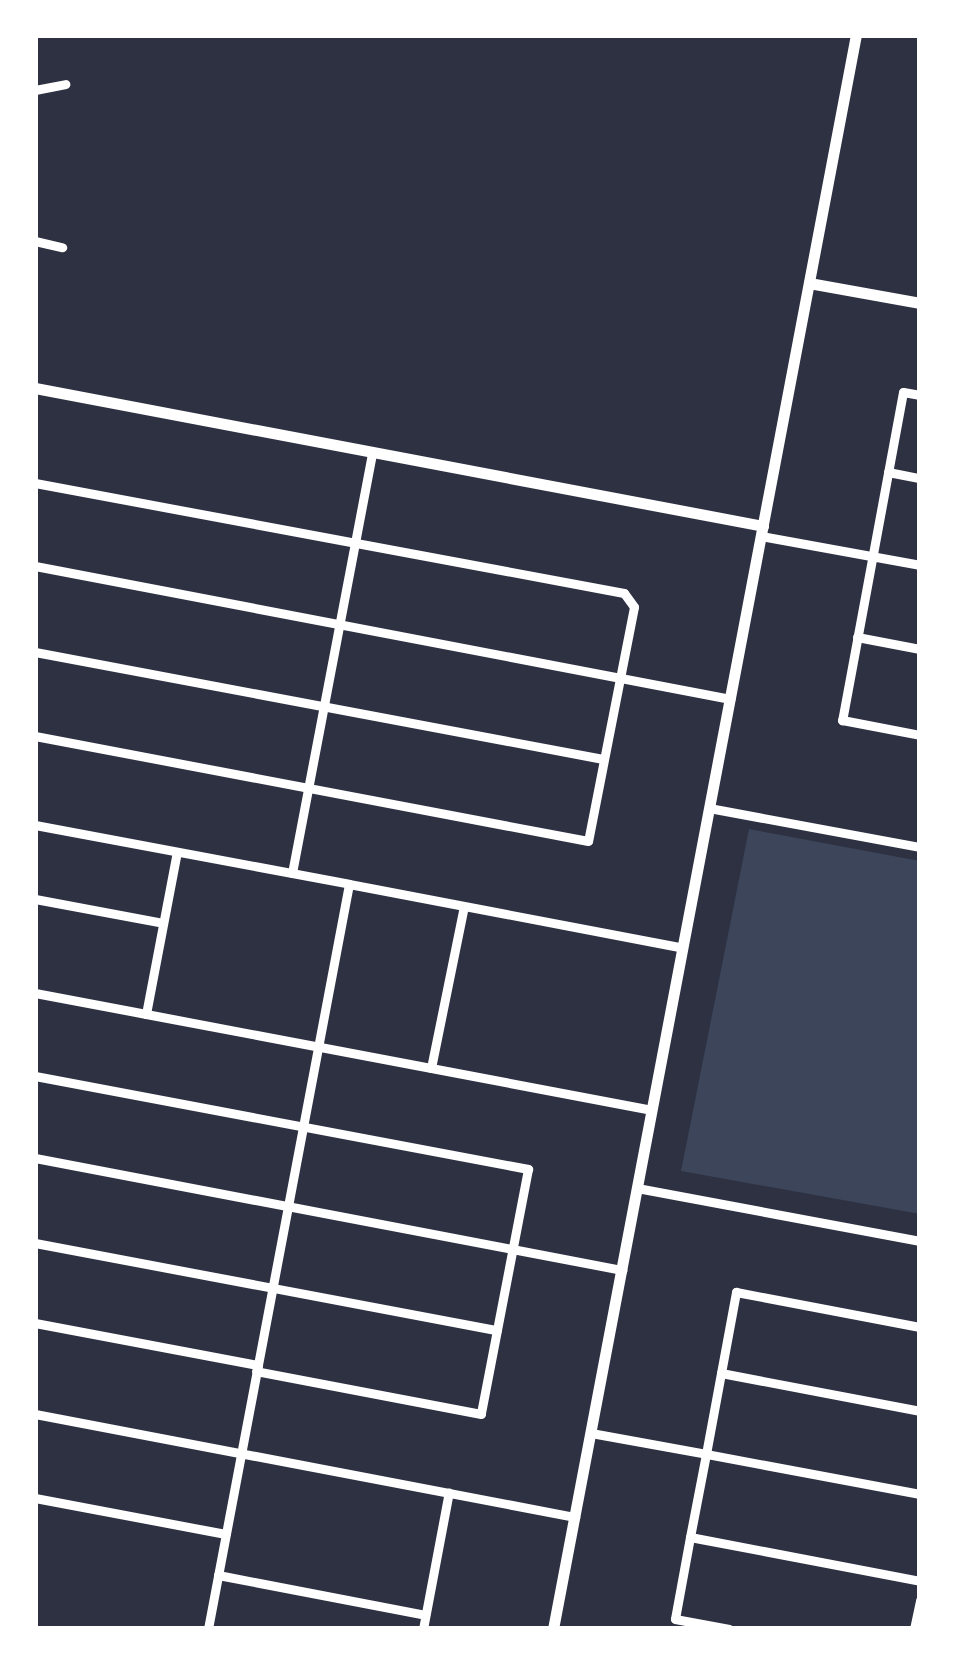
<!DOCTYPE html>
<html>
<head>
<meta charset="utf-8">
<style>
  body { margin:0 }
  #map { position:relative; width:955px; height:1664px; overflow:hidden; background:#2d3142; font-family:"Source Sans 3",sans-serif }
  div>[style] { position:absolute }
  .green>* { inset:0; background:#3c4559 }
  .minor>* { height:9px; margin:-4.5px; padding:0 4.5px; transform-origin:4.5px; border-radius:4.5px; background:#fff }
  .tertiary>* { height:11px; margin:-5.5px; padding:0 5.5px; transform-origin:5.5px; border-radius:5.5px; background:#fff }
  span { translate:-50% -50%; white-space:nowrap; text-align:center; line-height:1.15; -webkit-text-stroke:10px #fff; paint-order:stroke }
  .frame { position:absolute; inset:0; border:38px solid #fff; pointer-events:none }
</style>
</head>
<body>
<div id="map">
  <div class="green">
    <i style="clip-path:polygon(749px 829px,920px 861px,920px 1214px,681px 1171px)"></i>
  </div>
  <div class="minor">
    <i style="left:35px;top:90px;width:31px;rotate:-11deg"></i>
    <i style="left:35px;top:241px;width:28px;rotate:13deg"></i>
    <i style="left:920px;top:395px;width:17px;rotate:-170deg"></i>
    <i style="left:903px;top:392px;width:334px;rotate:100.5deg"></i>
    <i style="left:842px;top:720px;width:79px;rotate:10.9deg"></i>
    <i style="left:888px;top:472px;width:33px;rotate:11deg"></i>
    <i style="left:35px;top:483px;width:599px;rotate:10.58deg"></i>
    <i style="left:624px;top:593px;width:17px;rotate:54deg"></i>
    <i style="left:634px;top:607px;width:238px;rotate:101.1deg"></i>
    <i style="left:588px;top:841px;width:563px;rotate:-169.25deg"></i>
    <i style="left:761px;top:536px;width:162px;rotate:10.3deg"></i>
    <i style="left:35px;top:566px;width:708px;rotate:10.83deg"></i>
    <i style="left:857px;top:637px;width:64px;rotate:10.8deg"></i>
    <i style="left:35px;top:652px;width:578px;rotate:10.67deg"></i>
    <i style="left:709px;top:808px;width:215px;rotate:10.5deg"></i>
    <i style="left:35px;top:825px;width:319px;rotate:10.6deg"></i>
    <i style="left:349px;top:884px;width:758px;rotate:100.72deg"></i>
    <i style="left:292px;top:873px;width:429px;rotate:-79.2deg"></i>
    <i style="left:349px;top:884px;width:340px;rotate:10.8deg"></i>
    <i style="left:35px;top:899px;width:130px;rotate:10.6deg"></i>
    <i style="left:35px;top:993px;width:113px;rotate:10.7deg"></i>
    <i style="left:146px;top:1014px;width:165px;rotate:-79.2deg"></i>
    <i style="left:146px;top:1014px;width:515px;rotate:10.74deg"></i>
    <i style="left:431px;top:1068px;width:165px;rotate:-78.5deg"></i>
    <i style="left:35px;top:1076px;width:502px;rotate:10.68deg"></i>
    <i style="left:528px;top:1169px;width:249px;rotate:100.9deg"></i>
    <i style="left:481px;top:1414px;width:229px;rotate:-169.2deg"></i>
    <i style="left:35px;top:1158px;width:598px;rotate:10.8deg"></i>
    <i style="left:637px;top:1188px;width:288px;rotate:10.6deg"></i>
    <i style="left:35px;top:1243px;width:470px;rotate:10.7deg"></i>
    <i style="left:35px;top:1323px;width:227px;rotate:10.7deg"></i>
    <i style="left:721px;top:1373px;width:203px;rotate:10.8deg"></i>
    <i style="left:35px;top:1414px;width:550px;rotate:10.8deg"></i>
    <i style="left:591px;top:1433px;width:117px;rotate:10.3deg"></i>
    <i style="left:706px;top:1454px;width:165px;rotate:-79.5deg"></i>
    <i style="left:736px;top:1292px;width:187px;rotate:10.8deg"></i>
    <i style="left:920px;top:1494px;width:218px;rotate:-169.4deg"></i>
    <i style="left:706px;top:1454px;width:85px;rotate:100.9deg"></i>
    <i style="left:690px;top:1537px;width:234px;rotate:10.8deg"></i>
    <i style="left:35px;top:1498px;width:194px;rotate:10.7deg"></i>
    <i style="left:690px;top:1537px;width:83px;rotate:100.4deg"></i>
    <i style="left:675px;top:1619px;width:55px;rotate:10.5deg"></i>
    <i style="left:218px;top:1575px;width:211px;rotate:10.9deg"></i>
    <i style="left:423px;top:1629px;width:139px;rotate:-79.3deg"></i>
    <i style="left:914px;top:1629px;width:30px;rotate:-78deg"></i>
  </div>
  <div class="tertiary">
    <i style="left:809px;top:283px;width:113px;rotate:10.2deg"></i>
    <i style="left:35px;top:388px;width:741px;rotate:10.73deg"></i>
    <i style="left:553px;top:1629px;width:1623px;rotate:-79.24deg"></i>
  </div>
  <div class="frame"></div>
</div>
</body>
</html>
